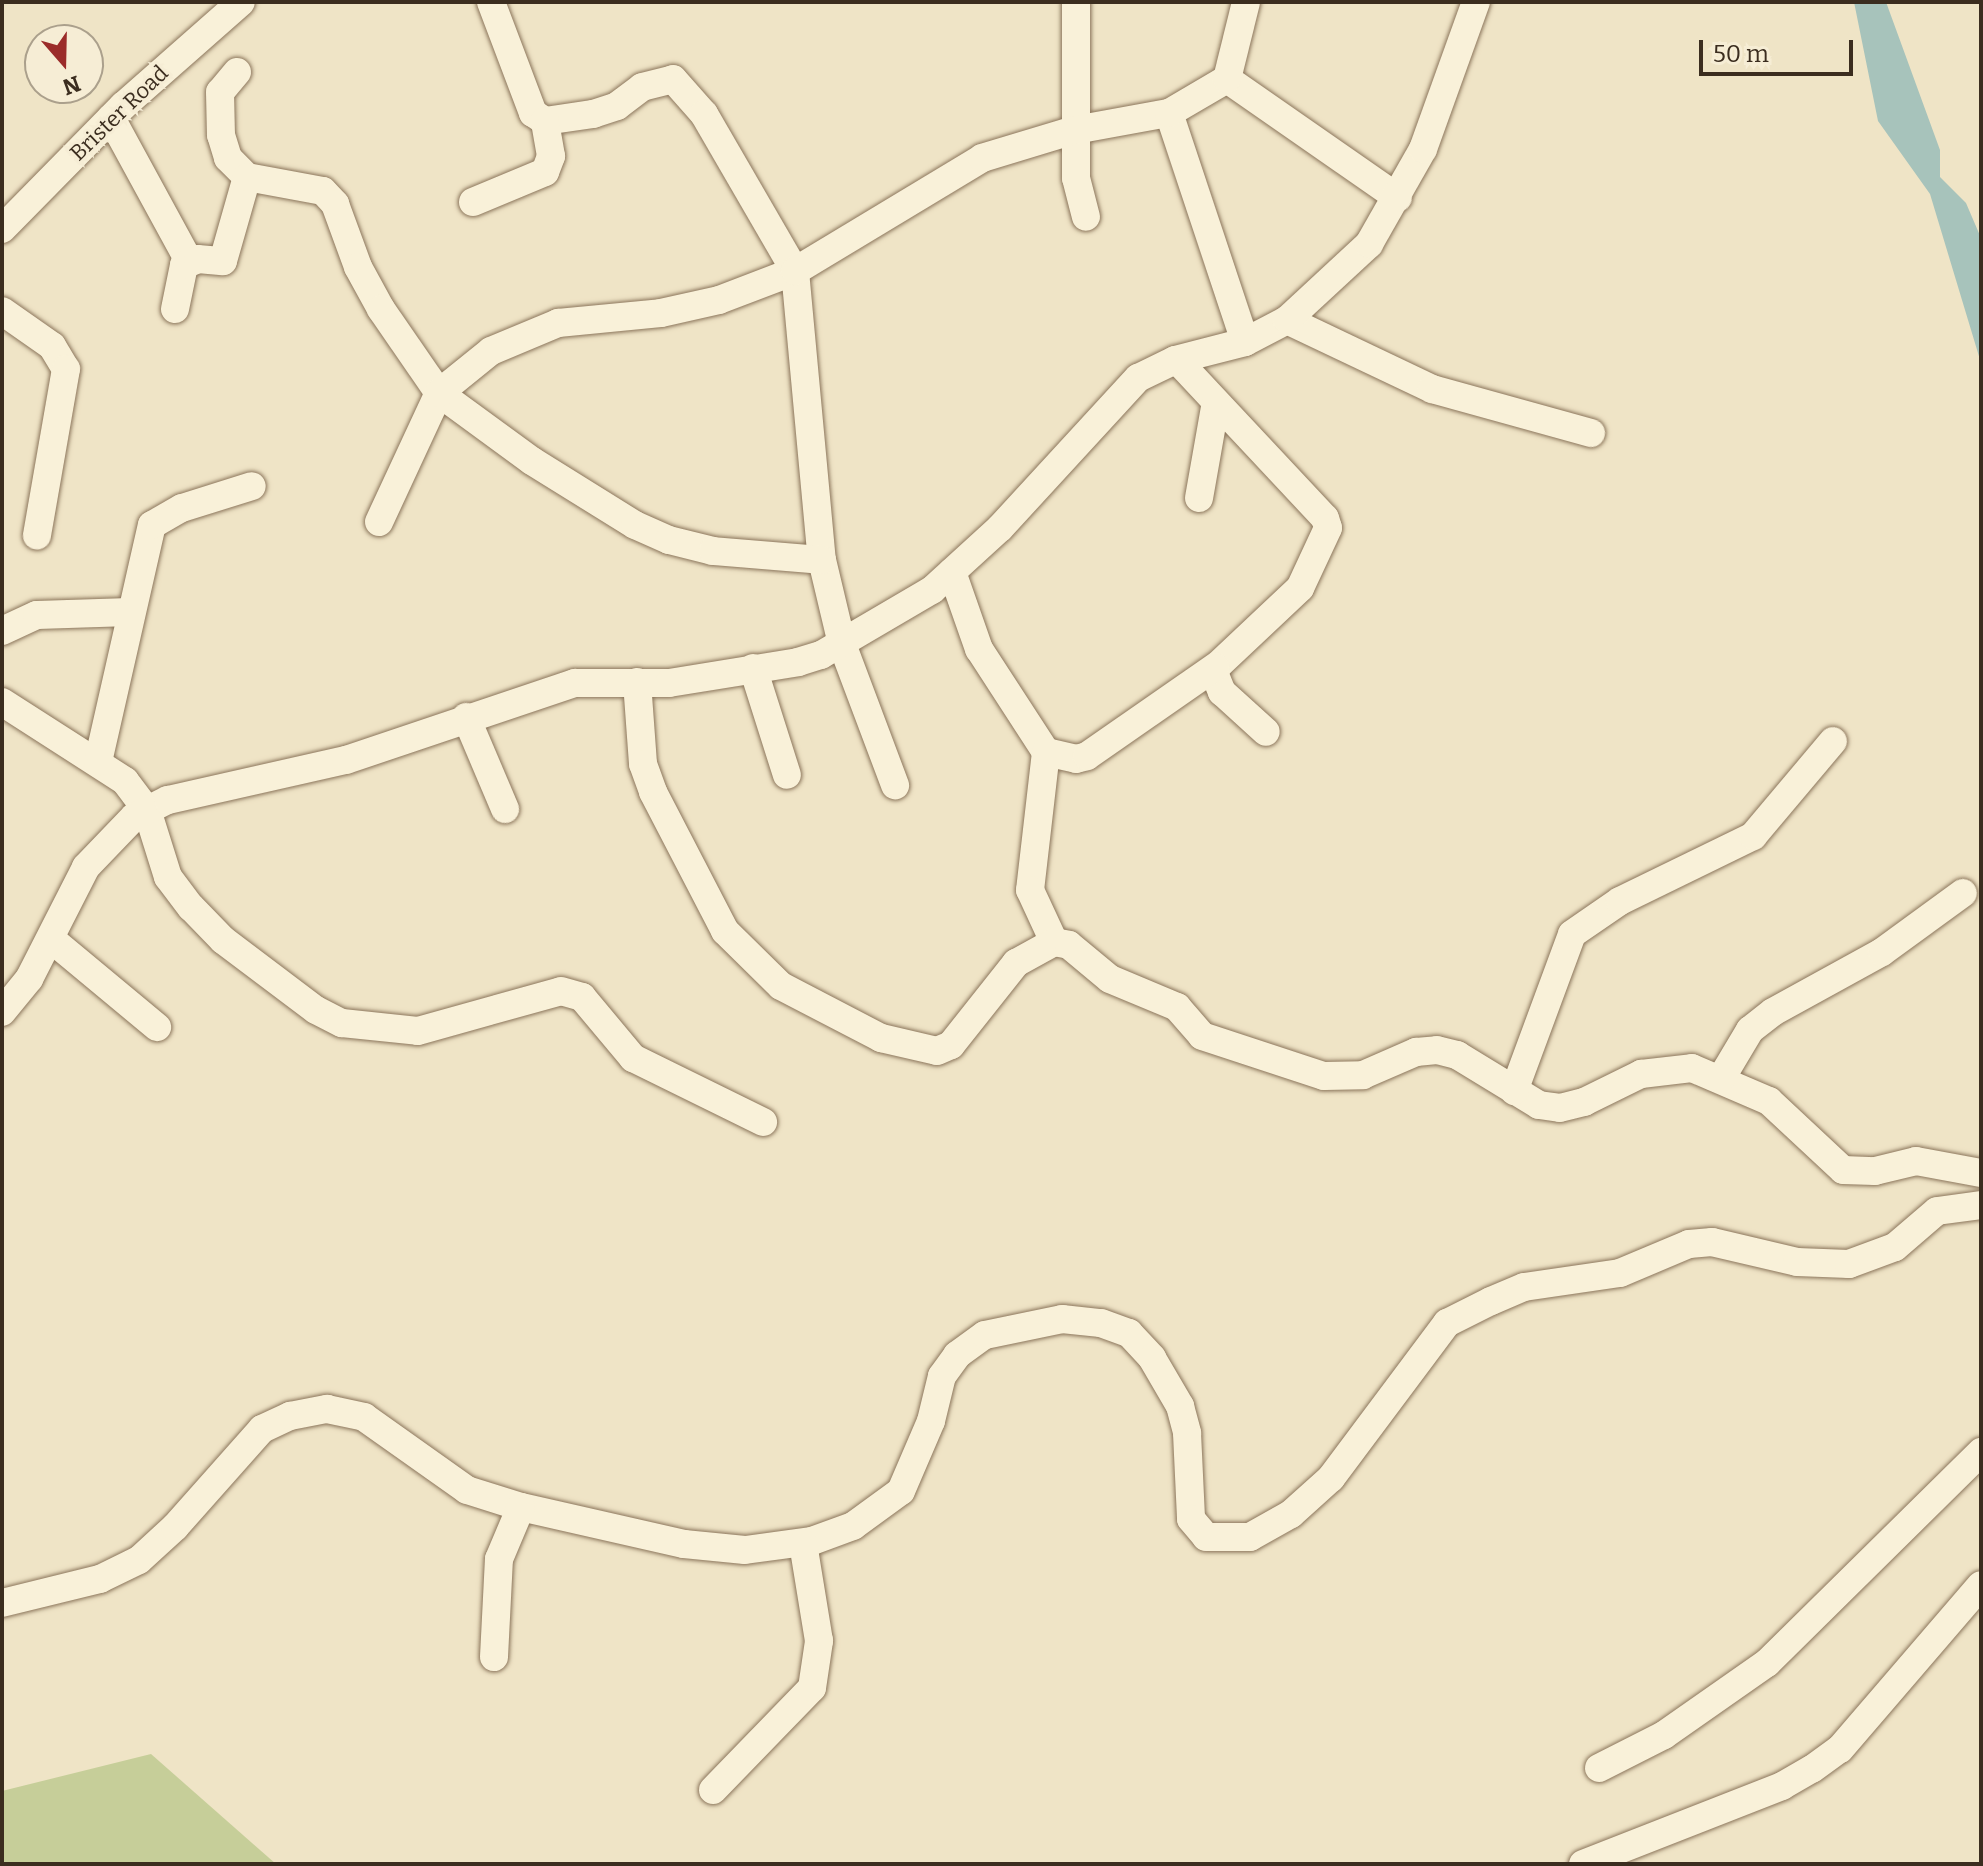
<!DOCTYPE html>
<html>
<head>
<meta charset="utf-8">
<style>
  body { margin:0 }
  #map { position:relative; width:1983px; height:1866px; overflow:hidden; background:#efe4c6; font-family:Bitter,serif }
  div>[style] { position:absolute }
  .green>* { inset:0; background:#c6ce99 }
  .water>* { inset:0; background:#a7c3bb }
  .roads { filter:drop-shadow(0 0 2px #8b755b) drop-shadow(0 0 2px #8b755b) }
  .minor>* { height:28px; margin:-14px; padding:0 14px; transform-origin:14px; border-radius:14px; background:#f9f1d9 }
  span { translate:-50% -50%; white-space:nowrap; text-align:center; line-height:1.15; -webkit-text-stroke:6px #f6edd5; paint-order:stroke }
  .street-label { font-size:22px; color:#3b2d1f }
  .frame { position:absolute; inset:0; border:4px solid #3b2d1f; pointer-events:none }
  .north { position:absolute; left:24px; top:24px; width:80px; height:80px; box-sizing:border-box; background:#f6edd5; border:2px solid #aba08c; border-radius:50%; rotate:160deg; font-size:22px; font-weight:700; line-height:32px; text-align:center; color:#3b2d1f }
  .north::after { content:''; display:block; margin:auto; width:28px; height:36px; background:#9b2c2a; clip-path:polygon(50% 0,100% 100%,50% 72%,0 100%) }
  .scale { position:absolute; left:1699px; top:40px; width:154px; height:36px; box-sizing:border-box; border:4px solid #3b2d1f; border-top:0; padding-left:10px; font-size:24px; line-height:28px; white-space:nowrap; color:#3b2d1f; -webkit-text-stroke:6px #f6edd5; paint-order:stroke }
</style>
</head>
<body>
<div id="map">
  <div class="green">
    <i style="clip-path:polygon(151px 1754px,276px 1864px,2px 1864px,2px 1791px)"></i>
  </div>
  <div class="water">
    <i style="clip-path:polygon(1854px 2px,1886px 2px,1940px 150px,1940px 177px,1966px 203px,1981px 238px,1981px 363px,1930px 194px,1878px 121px)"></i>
  </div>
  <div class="roads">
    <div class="minor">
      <i style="left:491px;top:2px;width:119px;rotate:69.3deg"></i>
      <i style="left:533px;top:113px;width:14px;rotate:34deg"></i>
      <i style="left:545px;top:121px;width:49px;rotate:-8.3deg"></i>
      <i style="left:593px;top:114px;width:25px;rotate:-18deg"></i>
      <i style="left:617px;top:106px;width:31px;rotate:-37deg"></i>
      <i style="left:642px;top:87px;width:32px;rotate:-14deg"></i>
      <i style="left:673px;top:79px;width:47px;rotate:48.5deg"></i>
      <i style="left:704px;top:114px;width:181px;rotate:59.9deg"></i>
      <i style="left:795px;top:271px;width:290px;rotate:84.7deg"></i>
      <i style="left:822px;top:560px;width:86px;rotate:76.6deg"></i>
      <i style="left:842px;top:644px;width:151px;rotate:69.4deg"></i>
      <i style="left:1076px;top:2px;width:176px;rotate:90deg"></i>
      <i style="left:1076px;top:178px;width:40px;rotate:75.6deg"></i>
      <i style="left:237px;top:72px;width:26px;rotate:130deg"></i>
      <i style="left:220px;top:92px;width:43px;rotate:88.7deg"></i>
      <i style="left:221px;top:135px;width:24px;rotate:73deg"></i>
      <i style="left:228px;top:158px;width:27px;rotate:45deg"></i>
      <i style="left:1227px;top:79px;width:208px;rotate:34.8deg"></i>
      <i style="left:1169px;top:113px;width:241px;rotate:71.6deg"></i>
      <i style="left:111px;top:118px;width:163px;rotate:61.4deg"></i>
      <i style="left:473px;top:202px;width:78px;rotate:-22.6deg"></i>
      <i style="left:545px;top:172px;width:17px;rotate:-69deg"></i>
      <i style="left:551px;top:156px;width:36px;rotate:-100deg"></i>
      <i style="left:2px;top:229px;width:173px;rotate:-45.5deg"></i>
      <i style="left:123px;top:106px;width:157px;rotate:-41.4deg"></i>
      <i style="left:175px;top:309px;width:45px;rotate:-78.4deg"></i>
      <i style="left:184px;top:265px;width:15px;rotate:-23deg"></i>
      <i style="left:198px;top:259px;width:25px;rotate:5deg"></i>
      <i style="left:223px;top:261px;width:87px;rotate:-74.1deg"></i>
      <i style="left:247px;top:177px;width:77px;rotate:10.4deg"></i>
      <i style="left:323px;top:191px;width:18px;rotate:47deg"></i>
      <i style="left:335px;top:204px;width:67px;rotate:69.9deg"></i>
      <i style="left:358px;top:267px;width:48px;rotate:61.3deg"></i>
      <i style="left:381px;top:309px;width:102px;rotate:55.4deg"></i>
      <i style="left:439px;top:393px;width:115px;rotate:36.2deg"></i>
      <i style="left:532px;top:461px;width:121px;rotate:31.9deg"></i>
      <i style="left:635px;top:525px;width:37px;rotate:24deg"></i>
      <i style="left:669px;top:540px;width:45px;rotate:14deg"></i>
      <i style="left:713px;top:551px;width:109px;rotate:4.7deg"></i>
      <i style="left:2px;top:311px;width:61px;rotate:35deg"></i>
      <i style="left:52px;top:346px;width:27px;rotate:59deg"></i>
      <i style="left:66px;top:369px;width:169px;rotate:99.9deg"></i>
      <i style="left:1287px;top:320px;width:161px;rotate:25.4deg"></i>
      <i style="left:1432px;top:389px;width:165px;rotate:15.5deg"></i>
      <i style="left:1177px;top:360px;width:216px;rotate:46.9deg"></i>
      <i style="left:1325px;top:518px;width:10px;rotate:73deg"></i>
      <i style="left:1328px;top:528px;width:66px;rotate:115deg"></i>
      <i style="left:1300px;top:588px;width:120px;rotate:136.7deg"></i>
      <i style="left:1213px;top:670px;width:24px;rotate:68deg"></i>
      <i style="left:1222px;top:692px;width:59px;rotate:42.3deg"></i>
      <i style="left:1199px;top:498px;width:97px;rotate:-80deg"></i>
      <i style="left:379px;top:522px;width:142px;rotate:-65.1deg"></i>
      <i style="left:439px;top:393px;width:67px;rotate:-38.9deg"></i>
      <i style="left:491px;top:351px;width:73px;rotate:-22.7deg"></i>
      <i style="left:558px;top:323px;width:103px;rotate:-5.5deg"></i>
      <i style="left:661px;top:313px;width:59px;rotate:-12.6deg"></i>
      <i style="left:719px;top:300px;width:81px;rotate:-20.9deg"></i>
      <i style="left:795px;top:271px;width:218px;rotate:-31.1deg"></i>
      <i style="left:982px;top:158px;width:97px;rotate:-16.8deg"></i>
      <i style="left:1075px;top:130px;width:96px;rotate:-10.3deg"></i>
      <i style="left:1169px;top:113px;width:67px;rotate:-30.4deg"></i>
      <i style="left:1227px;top:79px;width:79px;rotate:-76.1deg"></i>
      <i style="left:952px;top:572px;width:82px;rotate:70.7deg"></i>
      <i style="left:979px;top:649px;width:123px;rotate:57deg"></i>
      <i style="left:1046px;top:752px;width:139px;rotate:96.6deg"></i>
      <i style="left:1030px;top:890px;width:57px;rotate:65.2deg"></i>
      <i style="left:2px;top:631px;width:38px;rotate:-25deg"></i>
      <i style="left:37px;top:615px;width:93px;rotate:-1.8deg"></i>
      <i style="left:753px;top:668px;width:112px;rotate:72.4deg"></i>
      <i style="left:637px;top:682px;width:82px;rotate:85.8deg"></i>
      <i style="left:643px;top:764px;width:30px;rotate:70deg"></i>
      <i style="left:653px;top:792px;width:157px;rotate:62.6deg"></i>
      <i style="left:725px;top:931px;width:78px;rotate:44.5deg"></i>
      <i style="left:781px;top:986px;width:113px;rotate:27.5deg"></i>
      <i style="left:881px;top:1038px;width:57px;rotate:13.1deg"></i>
      <i style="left:937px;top:1051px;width:15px;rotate:-23deg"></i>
      <i style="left:951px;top:1045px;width:105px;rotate:-51.6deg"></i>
      <i style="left:1016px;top:963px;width:43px;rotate:-28.9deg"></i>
      <i style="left:1054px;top:942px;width:15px;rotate:11deg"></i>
      <i style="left:1069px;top:945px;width:53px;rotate:39.7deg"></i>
      <i style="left:1110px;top:979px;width:73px;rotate:22.7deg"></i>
      <i style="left:1177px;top:1007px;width:38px;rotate:49deg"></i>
      <i style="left:1202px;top:1036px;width:128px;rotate:18.2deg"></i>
      <i style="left:1324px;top:1076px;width:39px;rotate:-1deg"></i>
      <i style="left:1363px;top:1075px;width:58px;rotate:-23.5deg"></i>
      <i style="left:1416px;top:1052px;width:21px;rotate:-5deg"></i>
      <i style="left:1437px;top:1050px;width:21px;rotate:14deg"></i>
      <i style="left:1457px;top:1055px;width:96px;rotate:31.4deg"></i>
      <i style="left:1539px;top:1105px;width:21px;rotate:8deg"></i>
      <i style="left:1560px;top:1108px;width:25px;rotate:-14deg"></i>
      <i style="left:1584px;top:1102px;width:64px;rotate:-26.2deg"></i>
      <i style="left:1641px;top:1074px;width:51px;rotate:-6.7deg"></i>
      <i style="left:1692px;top:1068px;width:84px;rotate:23.2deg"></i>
      <i style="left:1769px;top:1101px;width:101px;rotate:43deg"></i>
      <i style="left:1843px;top:1170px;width:32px;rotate:2deg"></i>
      <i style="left:1875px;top:1171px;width:42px;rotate:-13.7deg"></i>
      <i style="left:1916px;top:1161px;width:66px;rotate:10.5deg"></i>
      <i style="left:2px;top:702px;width:146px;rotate:32.7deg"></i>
      <i style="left:125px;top:781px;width:36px;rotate:53deg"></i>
      <i style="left:147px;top:810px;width:70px;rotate:72.6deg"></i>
      <i style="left:168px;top:877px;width:38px;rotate:53deg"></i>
      <i style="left:191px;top:907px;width:46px;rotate:45.9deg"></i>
      <i style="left:223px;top:940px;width:116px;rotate:37deg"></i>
      <i style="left:316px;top:1010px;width:29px;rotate:27deg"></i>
      <i style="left:342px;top:1023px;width:76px;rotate:6deg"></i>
      <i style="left:418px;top:1031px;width:148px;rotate:-15.6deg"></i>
      <i style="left:561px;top:991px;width:22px;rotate:16deg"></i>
      <i style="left:582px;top:997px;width:80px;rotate:50.1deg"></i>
      <i style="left:633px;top:1058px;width:145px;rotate:26.2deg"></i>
      <i style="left:466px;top:717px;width:100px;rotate:67deg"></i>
      <i style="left:1046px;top:752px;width:31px;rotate:13deg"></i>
      <i style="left:1076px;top:759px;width:11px;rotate:-15deg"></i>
      <i style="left:1087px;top:756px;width:156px;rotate:-34.8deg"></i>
      <i style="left:98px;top:762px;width:243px;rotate:-77.2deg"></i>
      <i style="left:152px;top:525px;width:34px;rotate:-30deg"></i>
      <i style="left:182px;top:508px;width:73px;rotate:-17.4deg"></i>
      <i style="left:51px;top:939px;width:138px;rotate:39.7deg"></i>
      <i style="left:2px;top:1012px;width:43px;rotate:-50.7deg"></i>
      <i style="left:29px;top:979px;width:126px;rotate:-63deg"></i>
      <i style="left:86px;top:867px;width:69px;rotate:-46.2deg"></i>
      <i style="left:134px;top:817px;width:38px;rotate:-27deg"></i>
      <i style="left:168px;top:800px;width:182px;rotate:-12.7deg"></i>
      <i style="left:346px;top:760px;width:242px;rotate:-18.6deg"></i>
      <i style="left:575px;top:683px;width:94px"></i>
      <i style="left:669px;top:683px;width:131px;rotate:-9.2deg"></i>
      <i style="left:798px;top:662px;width:24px;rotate:-17deg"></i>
      <i style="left:821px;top:655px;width:129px;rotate:-30.4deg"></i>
      <i style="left:932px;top:590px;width:92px;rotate:-42.4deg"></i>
      <i style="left:1000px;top:528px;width:204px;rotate:-47.4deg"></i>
      <i style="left:1138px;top:378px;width:41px;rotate:-25.9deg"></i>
      <i style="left:1175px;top:360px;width:72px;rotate:-14.4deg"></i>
      <i style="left:1245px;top:342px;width:47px;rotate:-27.6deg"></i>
      <i style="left:1287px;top:320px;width:112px;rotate:-42.8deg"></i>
      <i style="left:1369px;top:244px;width:109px;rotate:-60.4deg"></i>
      <i style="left:1423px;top:149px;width:156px;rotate:-70.2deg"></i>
      <i style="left:1722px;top:1077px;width:55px;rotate:-59.2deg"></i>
      <i style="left:1750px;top:1030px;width:29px;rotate:-38deg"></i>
      <i style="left:1773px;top:1012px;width:124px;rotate:-28.8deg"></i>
      <i style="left:1882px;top:952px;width:100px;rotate:-36.1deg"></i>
      <i style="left:1514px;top:1091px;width:167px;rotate:-69.7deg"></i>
      <i style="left:1572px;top:934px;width:58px;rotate:-34.5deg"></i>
      <i style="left:1620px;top:901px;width:148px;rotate:-26deg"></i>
      <i style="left:1753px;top:836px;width:124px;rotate:-49.9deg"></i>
      <i style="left:2px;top:1603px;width:101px;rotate:-13.8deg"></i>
      <i style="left:100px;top:1579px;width:43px;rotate:-26deg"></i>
      <i style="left:139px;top:1560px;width:49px;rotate:-42.5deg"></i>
      <i style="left:175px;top:1527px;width:131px;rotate:-48.4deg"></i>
      <i style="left:262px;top:1429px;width:31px;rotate:-25deg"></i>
      <i style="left:290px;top:1416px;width:38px;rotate:-11deg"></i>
      <i style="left:327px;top:1409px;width:38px;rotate:12deg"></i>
      <i style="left:364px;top:1417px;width:126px;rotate:35.3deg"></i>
      <i style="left:467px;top:1490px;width:57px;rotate:17.5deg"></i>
      <i style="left:521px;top:1507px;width:167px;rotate:12.8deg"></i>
      <i style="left:684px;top:1544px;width:61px;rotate:5.6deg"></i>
      <i style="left:745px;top:1550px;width:68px;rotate:-7.7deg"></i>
      <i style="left:812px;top:1541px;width:44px;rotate:-20.1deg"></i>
      <i style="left:853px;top:1526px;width:59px;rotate:-36.1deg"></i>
      <i style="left:901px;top:1491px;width:76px;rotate:-66.8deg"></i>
      <i style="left:931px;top:1421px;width:46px;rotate:-76.3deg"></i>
      <i style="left:942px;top:1376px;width:26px;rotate:-54deg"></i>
      <i style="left:957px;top:1355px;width:34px;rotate:-36deg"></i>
      <i style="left:985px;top:1335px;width:79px;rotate:-11.7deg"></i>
      <i style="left:1062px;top:1319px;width:39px;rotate:6deg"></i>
      <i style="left:1101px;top:1323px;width:30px;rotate:20deg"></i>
      <i style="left:1129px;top:1333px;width:34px;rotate:47deg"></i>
      <i style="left:1152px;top:1358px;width:56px;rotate:59.7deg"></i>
      <i style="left:1180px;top:1406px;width:28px;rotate:75deg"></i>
      <i style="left:1187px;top:1433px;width:86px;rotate:87.3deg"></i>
      <i style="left:1191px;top:1519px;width:23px;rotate:50deg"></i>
      <i style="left:1206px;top:1537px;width:44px"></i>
      <i style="left:1250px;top:1537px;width:47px;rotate:-29.3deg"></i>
      <i style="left:1291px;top:1514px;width:54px;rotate:-42deg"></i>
      <i style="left:1331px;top:1478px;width:194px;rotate:-53.2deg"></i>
      <i style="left:1447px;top:1323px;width:49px;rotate:-26.6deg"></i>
      <i style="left:1491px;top:1301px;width:36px;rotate:-23deg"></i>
      <i style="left:1524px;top:1287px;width:97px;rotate:-8.3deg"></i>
      <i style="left:1620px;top:1273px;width:75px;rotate:-22.8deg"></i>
      <i style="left:1689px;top:1244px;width:23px;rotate:-5deg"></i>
      <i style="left:1712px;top:1242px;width:87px;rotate:13.2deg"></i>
      <i style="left:1797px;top:1262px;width:52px;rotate:2.2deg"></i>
      <i style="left:1849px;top:1264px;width:49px;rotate:-20.3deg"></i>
      <i style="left:1895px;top:1247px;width:55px;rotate:-40.6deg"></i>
      <i style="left:1937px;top:1211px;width:44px;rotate:-7.8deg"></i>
      <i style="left:494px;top:1657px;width:98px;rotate:-87.1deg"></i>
      <i style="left:499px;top:1559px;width:56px;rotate:-67.1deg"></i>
      <i style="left:1599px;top:1768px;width:73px;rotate:-26.9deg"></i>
      <i style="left:1664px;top:1735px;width:126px;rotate:-35deg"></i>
      <i style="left:1767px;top:1663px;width:301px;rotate:-44.6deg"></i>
      <i style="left:713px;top:1790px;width:142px;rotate:-45.9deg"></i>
      <i style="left:812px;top:1688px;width:48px;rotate:-81.5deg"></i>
      <i style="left:819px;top:1641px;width:99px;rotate:-99.3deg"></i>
      <i style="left:1583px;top:1864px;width:214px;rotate:-21.4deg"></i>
      <i style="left:1782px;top:1786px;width:34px;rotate:-30deg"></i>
      <i style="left:1812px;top:1769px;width:34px;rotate:-36deg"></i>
      <i style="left:1840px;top:1749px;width:216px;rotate:-49.3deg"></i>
    </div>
  </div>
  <div class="street-label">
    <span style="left:119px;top:113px;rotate:-44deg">Brister Road</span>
  </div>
  <div class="frame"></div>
  <div class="north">N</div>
  <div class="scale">50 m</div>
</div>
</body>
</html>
